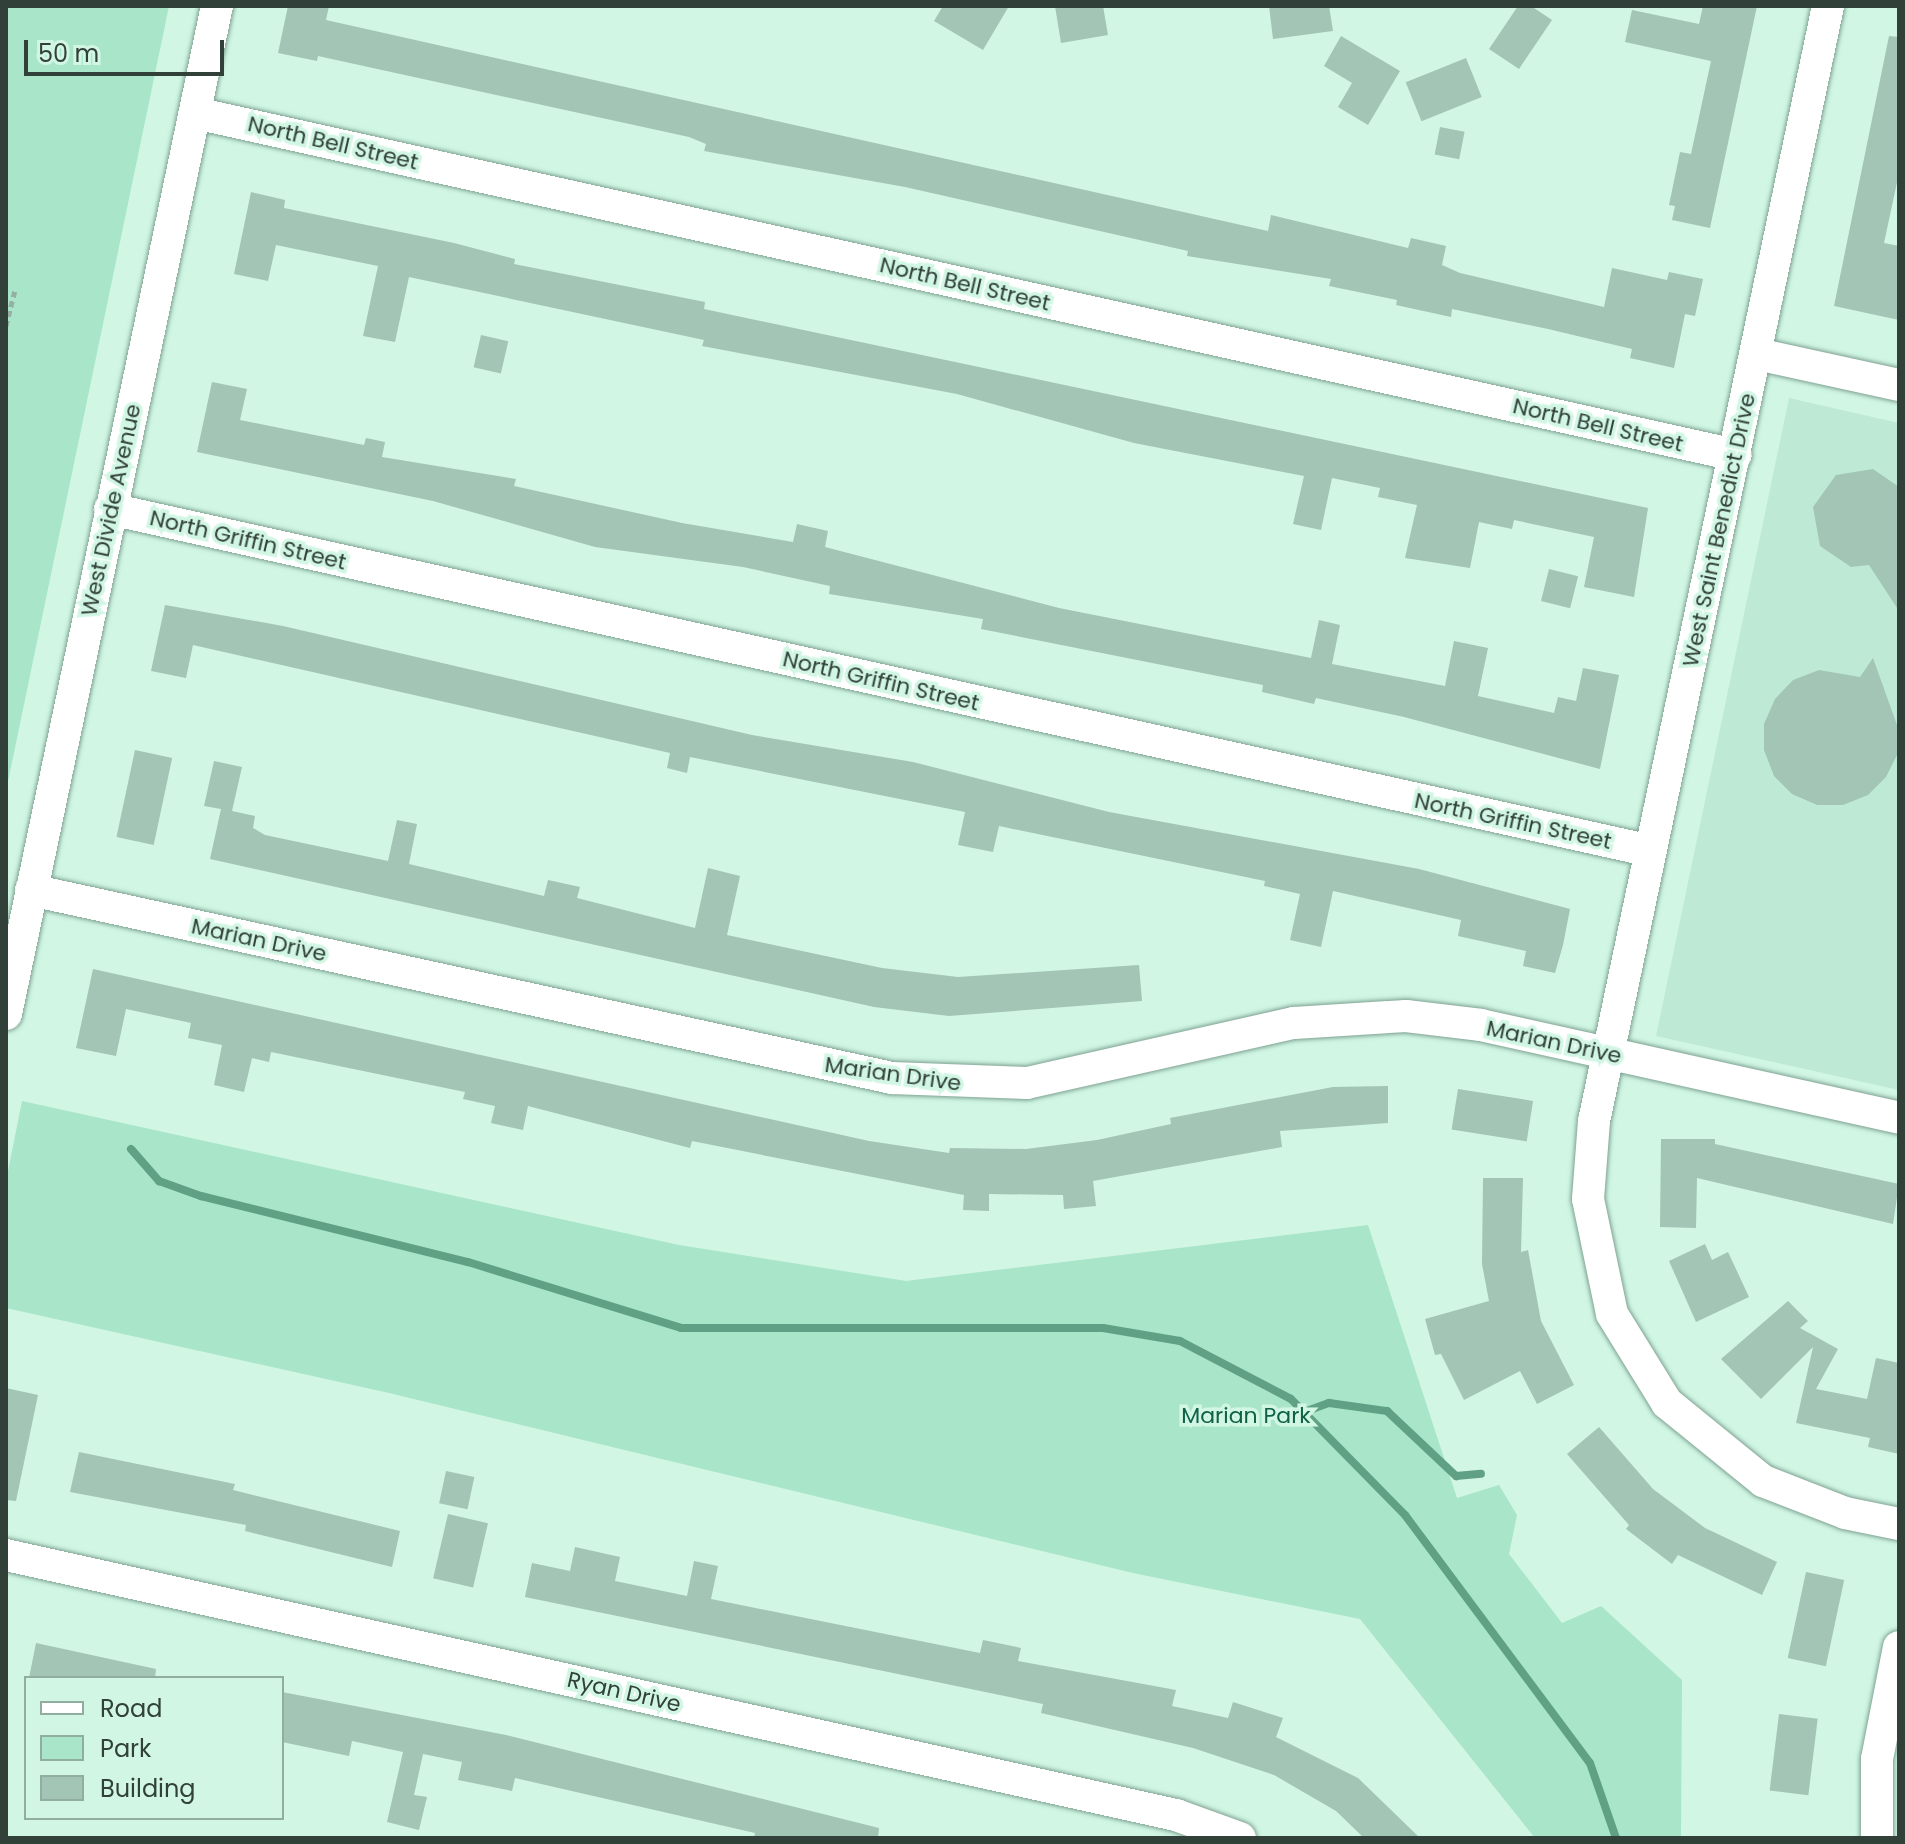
<!DOCTYPE html>
<html>
<head>
<meta charset="utf-8">
<style>
  body { margin:0 }
  #map { position:relative; width:1905px; height:1844px; overflow:hidden; background:#d1f6e4; font-family:Poppins,sans-serif }
  div>[style] { position:absolute }
  .built>* { inset:0; background:#beead5 }
  .green>* { inset:0; background:#a8e5c9 }
  .stream>* { height:8px; margin:-4px; padding:0 4px; transform-origin:4px; border-radius:4px; background:#60a084 }
  .building>* { inset:0; background:#a2c5b5; transform-origin:0 0 }
  .path>* { height:5px; margin-top:-2.5px; transform-origin:0; background:repeating-linear-gradient(90deg,#94b1a3 0 6px,transparent 0 10px) }
  .roads { filter:drop-shadow(0 0 2px #7fa292) drop-shadow(0 0 2px #7fa292) }
  .minor>* { height:32px; margin:-16px; padding:0 16px; transform-origin:16px; border-radius:16px; background:#fff }
  span { translate:-50% -50%; white-space:nowrap; text-align:center; line-height:1.15; -webkit-text-stroke:7px #d1f6e4; paint-order:stroke }
  .street-label { font-size:22px; color:#314039 }
  .park-label { font-size:22px; color:#106146 }
  .frame { position:absolute; inset:0; border:8px solid #314039; pointer-events:none }
  .legend { position:absolute; left:24px; top:1676px; width:260px; height:144px; box-sizing:border-box; background:#d1f6e4; border:2px solid #91ada0; margin:0; padding:10px 14px; list-style:none; font-size:24px; color:#314039 }
  .legend li { display:flex; align-items:center; gap:16px; height:40px }
  .legend b { width:40px; border:2px solid #91ada0 }
  .scale { position:absolute; left:24px; top:40px; width:200px; height:36px; box-sizing:border-box; border:4px solid #314039; border-top:0; padding-left:10px; font-size:24px; line-height:28px; white-space:nowrap; color:#314039; -webkit-text-stroke:6px #d1f6e4; paint-order:stroke }
</style>
</head>
<body>
<div id="map">
  <div class="built">
    <i style="clip-path:polygon(1789px 398px,1899px 423px,1899px 1090px,1656px 1036px)"></i>
  </div>
  <div class="green">
    <i style="clip-path:polygon(6px 6px,169px 6px,6px 791px)"></i>
    <i style="clip-path:polygon(22px 1101px,679px 1245px,906px 1281px,1368px 1225px,1457px 1498px,1499px 1485px,1517px 1515px,1509px 1554px,1562px 1623px,1601px 1606px,1682px 1680px,1681px 1838px,1535px 1838px,1360px 1619px,1133px 1573px,389px 1393px,6px 1308px,6px 1181px)"></i>
  </div>
  <div class="stream">
    <i style="left:131px;top:1149px;width:43px;rotate:48.8deg"></i>
    <i style="left:159px;top:1181px;width:45px;rotate:19.7deg"></i>
    <i style="left:201px;top:1196px;width:275px;rotate:13.9deg"></i>
    <i style="left:468px;top:1262px;width:223px;rotate:17.2deg"></i>
    <i style="left:681px;top:1328px;width:422px"></i>
    <i style="left:1103px;top:1328px;width:78px;rotate:9.6deg"></i>
    <i style="left:1180px;top:1341px;width:125px;rotate:27.6deg"></i>
    <i style="left:1291px;top:1399px;width:163px;rotate:45.5deg"></i>
    <i style="left:1405px;top:1515px;width:309px;rotate:53.3deg"></i>
    <i style="left:1590px;top:1763px;width:79px;rotate:70.9deg"></i>
    <i style="left:1304px;top:1412px;width:27px;rotate:-20deg"></i>
    <i style="left:1329px;top:1403px;width:59px;rotate:7.9deg"></i>
    <i style="left:1387px;top:1411px;width:95px;rotate:43.3deg"></i>
    <i style="left:1456px;top:1476px;width:25px;rotate:-5deg"></i>
  </div>
  <div class="building">
    <i style="clip-path:polygon(288px 6px,329px 6px,326px 20px,1268px 231px,1271px 215px,1408px 248px,1411px 238px,1446px 246px,1442px 265px,1460px 273px,1604px 307px,1612px 268px,1667px 280px,1669px 272px,1703px 279px,1695px 316px,1685px 314px,1674px 368px,1630px 358px,1632px 349px,1548px 329px,1452px 309px,1451px 317px,1396px 305px,1397px 300px,1329px 286px,1331px 279px,1187px 256px,1188px 251px,905px 187px,704px 151px,706px 144px,689px 137px,318px 56px,317px 61px,278px 53px)"></i>
    <i style="clip-path:polygon(943px 6px,1009px 6px,983px 50px,934px 21px)"></i>
    <i style="clip-path:polygon(1055px 6px,1103px 6px,1108px 35px,1061px 43px)"></i>
    <i style="clip-path:polygon(1269px 6px,1329px 6px,1333px 31px,1273px 39px)"></i>
    <i style="clip-path:polygon(1518px 6px,1531px 6px,1552px 20px,1519px 69px,1489px 49px)"></i>
    <i style="clip-path:polygon(1703px 6px,1757px 6px,1710px 228px,1672px 220px,1675px 206px,1669px 205px,1680px 152px,1691px 154px,1711px 61px,1625px 42px,1632px 10px,1699px 24px)"></i>
    <i style="clip-path:polygon(1341px 36px,1400px 71px,1368px 125px,1338px 107px,1352px 83px,1324px 66px)"></i>
    <i style="clip-path:polygon(1889px 36px,1899px 37px,1899px 173px,1884px 243px,1899px 246px,1899px 320px,1834px 306px)"></i>
    <i style="left:1466px;top:58px;width:42px;height:65px;rotate:68deg"></i>
    <i style="left:1440px;top:127px;width:25px;height:28px;rotate:11deg"></i>
    <i style="clip-path:polygon(251px 192px,285px 200px,284px 208px,454px 243px,515px 259px,514px 264px,705px 302px,704px 309px,1648px 508px,1634px 597px,1584px 587px,1594px 537px,1514px 520px,1512px 529px,1479px 522px,1470px 568px,1405px 558px,1417px 505px,1378px 497px,1380px 488px,1332px 478px,1321px 530px,1293px 524px,1304px 476px,1134px 443px,957px 394px,702px 346px,704px 340px,409px 277px,395px 342px,363px 336px,378px 266px,276px 245px,268px 281px,234px 274px)"></i>
    <i style="left:481px;top:335px;width:28px;height:33px;rotate:13deg"></i>
    <i style="clip-path:polygon(212px 382px,247px 389px,240px 420px,364px 445px,366px 438px,385px 442px,382px 457px,516px 479px,514px 486px,682px 523px,793px 542px,797px 524px,828px 531px,825px 547px,1059px 608px,1311px 658px,1319px 620px,1340px 625px,1332px 664px,1445px 686px,1454px 641px,1488px 648px,1478px 696px,1554px 713px,1558px 697px,1576px 701px,1583px 668px,1619px 675px,1600px 769px,1404px 717px,1316px 698px,1314px 704px,1262px 692px,1263px 685px,981px 629px,983px 619px,829px 594px,830px 586px,743px 567px,595px 547px,433px 501px,197px 452px)"></i>
    <i style="clip-path:polygon(1873px 469px,1899px 487px,1899px 611px,1869px 565px,1851px 567px,1820px 546px,1813px 507px,1836px 475px)"></i>
    <i style="left:1549px;top:569px;width:30px;height:33px;rotate:14deg"></i>
    <i style="clip-path:polygon(165px 605px,283px 626px,752px 735px,913px 762px,1109px 812px,1419px 869px,1570px 909px,1563px 945px,1555px 973px,1523px 966px,1526px 951px,1458px 936px,1461px 920px,1333px 891px,1321px 947px,1290px 940px,1300px 894px,1264px 886px,1265px 881px,999px 826px,993px 852px,958px 845px,965px 812px,690px 757px,687px 773px,667px 768px,670px 753px,193px 645px,186px 678px,151px 671px)"></i>
    <i style="clip-path:polygon(1873px 658px,1897px 725px,1898px 753px,1886px 777px,1868px 795px,1843px 805px,1817px 805px,1792px 794px,1774px 776px,1764px 750px,1764px 724px,1775px 699px,1793px 680px,1819px 670px,1860px 677px)"></i>
    <i style="left:135px;top:750px;width:38px;height:89px;rotate:12deg"></i>
    <i style="clip-path:polygon(214px 761px,242px 767px,232px 811px,255px 816px,253px 828px,265px 835px,388px 861px,397px 820px,417px 824px,409px 864px,544px 896px,548px 880px,580px 887px,577px 898px,695px 928px,708px 868px,740px 876px,727px 935px,882px 968px,958px 977px,1139px 965px,1142px 1001px,949px 1016px,874px 1007px,210px 859px,221px 809px,204px 806px)"></i>
    <i style="clip-path:polygon(93px 969px,869px 1141px,949px 1153px,950px 1148px,1026px 1149px,1097px 1140px,1171px 1124px,1170px 1118px,1333px 1087px,1388px 1086px,1388px 1123px,1280px 1131px,1282px 1147px,1093px 1181px,1096px 1206px,1064px 1209px,1063px 1195px,989px 1194px,989px 1211px,963px 1210px,964px 1195px,948px 1192px,692px 1141px,690px 1148px,528px 1106px,523px 1130px,491px 1123px,495px 1106px,463px 1099px,465px 1092px,271px 1052px,269px 1062px,252px 1058px,244px 1092px,214px 1085px,222px 1045px,188px 1038px,191px 1023px,126px 1009px,116px 1056px,76px 1048px)"></i>
    <i style="left:1458px;top:1089px;width:76px;height:41px;rotate:9deg"></i>
    <i style="clip-path:polygon(1661px 1139px,1715px 1139px,1715px 1144px,1899px 1184px,1893px 1224px,1697px 1178px,1696px 1228px,1660px 1227px)"></i>
    <i style="clip-path:polygon(1483px 1178px,1523px 1178px,1521px 1252px,1528px 1250px,1541px 1321px,1574px 1385px,1537px 1404px,1520px 1371px,1464px 1400px,1441px 1354px,1435px 1355px,1425px 1319px,1489px 1301px,1482px 1264px)"></i>
    <i style="clip-path:polygon(1705px 1244px,1712px 1260px,1728px 1252px,1749px 1297px,1696px 1322px,1669px 1261px)"></i>
    <i style="clip-path:polygon(1788px 1301px,1808px 1321px,1800px 1328px,1838px 1349px,1816px 1389px,1867px 1399px,1876px 1358px,1899px 1363px,1899px 1454px,1868px 1447px,1870px 1438px,1796px 1423px,1813px 1347px,1761px 1399px,1721px 1359px)"></i>
    <i style="clip-path:polygon(6px 1388px,38px 1395px,16px 1501px,6px 1500px)"></i>
    <i style="clip-path:polygon(1599px 1427px,1653px 1489px,1705px 1528px,1777px 1562px,1762px 1595px,1678px 1555px,1672px 1564px,1626px 1529px,1629px 1525px,1567px 1454px)"></i>
    <i style="clip-path:polygon(79px 1452px,235px 1484px,233px 1490px,400px 1531px,392px 1567px,245px 1531px,246px 1525px,70px 1492px)"></i>
    <i style="left:446px;top:1471px;width:29px;height:33px;rotate:12deg"></i>
    <i style="left:448px;top:1514px;width:41px;height:66px;rotate:13deg"></i>
    <i style="clip-path:polygon(575px 1547px,620px 1557px,615px 1581px,687px 1596px,694px 1561px,718px 1566px,711px 1599px,980px 1653px,983px 1640px,1021px 1648px,1018px 1661px,1176px 1690px,1172px 1706px,1228px 1718px,1233px 1702px,1283px 1718px,1276px 1737px,1358px 1778px,1420px 1838px,1364px 1838px,1336px 1811px,1274px 1775px,1193px 1748px,1041px 1713px,1043px 1704px,525px 1597px,532px 1563px,570px 1571px)"></i>
    <i style="left:1806px;top:1572px;width:39px;height:88px;rotate:12deg"></i>
    <i style="clip-path:polygon(36px 1643px,156px 1669px,155px 1678px,29px 1678px)"></i>
    <i style="clip-path:polygon(282px 1692px,506px 1735px,879px 1828px,878px 1838px,754px 1838px,755px 1833px,515px 1778px,512px 1791px,458px 1780px,462px 1762px,423px 1754px,414px 1795px,427px 1797px,419px 1830px,387px 1822px,403px 1752px,352px 1741px,349px 1756px,282px 1742px)"></i>
    <i style="left:1779px;top:1714px;width:39px;height:77px;rotate:7deg"></i>
  </div>
  <div class="path">
    <i style="left:6px;top:326px;width:36px;rotate:-76deg"></i>
  </div>
  <div class="roads">
    <div class="minor">
      <i style="left:1828px;top:6px;width:1139px;rotate:101.85deg"></i>
      <i style="left:1594px;top:1121px;width:78px;rotate:94.4deg"></i>
      <i style="left:1588px;top:1199px;width:117px;rotate:78.2deg"></i>
      <i style="left:1612px;top:1314px;width:105px;rotate:58.3deg"></i>
      <i style="left:1667px;top:1403px;width:124px;rotate:39.1deg"></i>
      <i style="left:1763px;top:1481px;width:88px;rotate:21.3deg"></i>
      <i style="left:1845px;top:1513px;width:55px;rotate:11.5deg"></i>
      <i style="left:195px;top:113px;width:1578px;rotate:12.52deg"></i>
      <i style="left:1757px;top:354px;width:145px;rotate:12.3deg"></i>
      <i style="left:110px;top:509px;width:1578px;rotate:12.51deg"></i>
      <i style="left:31px;top:890px;width:881px;rotate:12.32deg"></i>
      <i style="left:892px;top:1078px;width:135px;rotate:2.1deg"></i>
      <i style="left:1027px;top:1083px;width:274px;rotate:-12.7deg"></i>
      <i style="left:1294px;top:1023px;width:112px;rotate:-3.6deg"></i>
      <i style="left:1406px;top:1016px;width:76px;rotate:6.8deg"></i>
      <i style="left:1481px;top:1025px;width:428px;rotate:12.5deg"></i>
      <i style="left:6px;top:1014px;width:1030px;rotate:-78.18deg"></i>
      <i style="left:6px;top:1555px;width:1199px;rotate:12.53deg"></i>
      <i style="left:1176px;top:1815px;width:68px;rotate:19.8deg"></i>
      <i style="left:1877px;top:1838px;width:79px;rotate:-90deg"></i>
      <i style="left:1877px;top:1759px;width:114px;rotate:-78.9deg"></i>
    </div>
  </div>
  <div class="street-label">
    <span style="left:333px;top:143px;rotate:13deg">North Bell Street</span>
    <span style="left:965px;top:284px;rotate:13deg">North Bell Street</span>
    <span style="left:1598px;top:425px;rotate:13deg">North Bell Street</span>
    <span style="left:111px;top:510px;rotate:-78deg">West Divide Avenue</span>
    <span style="left:1719px;top:530px;rotate:-78deg">West Saint Benedict Drive</span>
    <span style="left:248px;top:540px;rotate:13deg">North Griffin Street</span>
    <span style="left:881px;top:681px;rotate:13deg">North Griffin Street</span>
    <span style="left:1513px;top:821px;rotate:12deg">North Griffin Street</span>
    <span style="left:259px;top:940px;rotate:12deg">Marian Drive</span>
    <span style="left:1554px;top:1042px;rotate:12deg">Marian Drive</span>
    <span style="left:893px;top:1074px;rotate:8deg">Marian Drive</span>
    <span style="left:624px;top:1692px;rotate:13deg">Ryan Drive</span>
  </div>
  <div class="park-label">
    <span style="left:1246px;top:1416px">Marian Park</span>
  </div>
  <div class="frame"></div>
  <ul class="legend">
  <li><b style="height:10px;background:#fff"></b>Road</li>
  <li><b style="height:22px;background:#a8e5c9"></b>Park</li>
  <li><b style="height:22px;background:#a2c5b5"></b>Building</li>
  </ul>
  <div class="scale">50 m</div>
</div>
</body>
</html>
